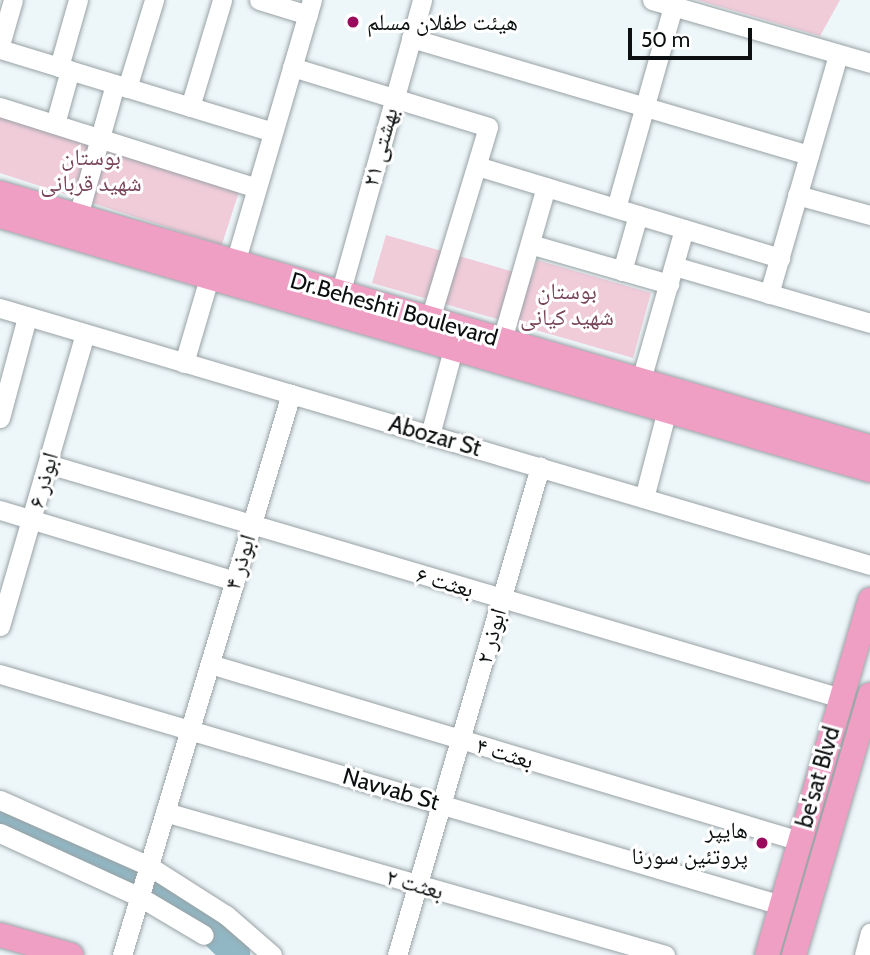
<!DOCTYPE html>
<html>
<head>
<meta charset="utf-8">
<style>
  body { margin:0 }
  #map { position:relative; width:870px; height:955px; overflow:hidden; background:#edf6f9; font-family:Cabin,"Noto Naskh Arabic",sans-serif }
  div>[style] { position:absolute }
  .green>* { inset:0; background:#f0ccd9; transform-origin:0 0 }
  .river>* { height:30px; margin:-15px; padding:0 15px; transform-origin:15px; border-radius:15px; background:#91b7c4 }
  .roads { filter:drop-shadow(0 0 2px #99a2a5) drop-shadow(0 0 2px #99a2a5) }
  .minor>* { height:19px; margin:-9.5px; padding:0 9.5px; transform-origin:9.5px; border-radius:9.5px; background:#fff }
  .major>* { height:24px; margin:-12px; padding:0 12px; transform-origin:12px; border-radius:12px; background:#ef9ec4 }
  .dots>* { width:19px; height:19px; translate:-50% -50%; box-sizing:border-box; border:4px solid #fff; border-radius:50% }
  span { translate:-50% -50%; white-space:nowrap; text-align:center; line-height:1.15; -webkit-text-stroke:6px #fff; paint-order:stroke }
  .poi-label { font-size:23px; color:#0d1011 }
  .left { translate:0 -50%; text-align:left }
  .right { translate:-100% -50%; text-align:right }
  .street-label { font-size:23px; color:#0d1011 }
  .park-label { font-size:23px; color:#78455a }
  .scale { position:absolute; left:628px; top:28px; width:124px; height:32px; box-sizing:border-box; border:4px solid #0d1011; border-top:0; padding-left:9px; font-size:21px; line-height:24px; white-space:nowrap; color:#0d1011; -webkit-text-stroke:5px #fff; paint-order:stroke }
</style>
</head>
<body>
<div id="map">
  <div class="green">
    <i style="clip-path:polygon(697px 0,840px 0,820px 36px)"></i>
    <i style="left:0;top:112px;width:252px;height:58px;rotate:18deg"></i>
    <i style="clip-path:polygon(386px 235px,532px 277px,537px 260px,651px 293px,633px 358px,372px 283px)"></i>
  </div>
  <div class="river">
    <i style="left:0;top:814px;width:144px;rotate:25.5deg"></i>
    <i style="left:157px;top:889px;width:43px;rotate:32.6deg"></i>
    <i style="left:193px;top:912px;width:59px;rotate:44.3deg"></i>
  </div>
  <div class="roads">
    <div class="minor">
      <i style="left:259px;top:0;width:51px;rotate:17deg"></i>
      <i style="left:652px;top:0;width:227px;rotate:16.1deg"></i>
      <i style="left:411px;top:38px;width:415px;rotate:16.4deg"></i>
      <i style="left:0;top:45px;width:47px;rotate:-73.9deg"></i>
      <i style="left:0;top:49px;width:285px;rotate:16.9deg"></i>
      <i style="left:59px;top:67px;width:70px;rotate:-74.2deg"></i>
      <i style="left:292px;top:67px;width:205px;rotate:17deg"></i>
      <i style="left:488px;top:127px;width:201px;rotate:106.8deg"></i>
      <i style="left:127px;top:88px;width:92px;rotate:-72.9deg"></i>
      <i style="left:0;top:107px;width:269px;rotate:17.5deg"></i>
      <i style="left:190px;top:107px;width:112px;rotate:-73.3deg"></i>
      <i style="left:55px;top:124px;width:56px;rotate:-74.5deg"></i>
      <i style="left:477px;top:166px;width:317px;rotate:16.9deg"></i>
      <i style="left:797px;top:195px;width:76px;rotate:15.3deg"></i>
      <i style="left:616px;top:208px;width:210px;rotate:-74.2deg"></i>
      <i style="left:78px;top:216px;width:137px;rotate:-74.3deg"></i>
      <i style="left:530px;top:244px;width:145px;rotate:16.1deg"></i>
      <i style="left:235px;top:263px;width:274px;rotate:-73.7deg"></i>
      <i style="left:674px;top:266px;width:204px;rotate:16.2deg"></i>
      <i style="left:622px;top:271px;width:58px;rotate:-74.1deg"></i>
      <i style="left:340px;top:294px;width:305px;rotate:-74.4deg"></i>
      <i style="left:769px;top:294px;width:249px;rotate:-73.9deg"></i>
      <i style="left:0;top:308px;width:907px;rotate:16.46deg"></i>
      <i style="left:502px;top:340px;width:159px;rotate:-74deg"></i>
      <i style="left:184px;top:363px;width:89px;rotate:-73.6deg"></i>
      <i style="left:641px;top:380px;width:157px;rotate:-74.1deg"></i>
      <i style="left:0;top:418px;width:105px;rotate:-75deg"></i>
      <i style="left:430px;top:435px;width:89px;rotate:-75deg"></i>
      <i style="left:48px;top:464px;width:827px;rotate:16.44deg"></i>
      <i style="left:644px;top:498px;width:91px;rotate:-75.4deg"></i>
      <i style="left:0;top:510px;width:245px;rotate:16.8deg"></i>
      <i style="left:0;top:626px;width:304px;rotate:-73.8deg"></i>
      <i style="left:210px;top:664px;width:616px;rotate:16.7deg"></i>
      <i style="left:0;top:674px;width:814px;rotate:16.48deg"></i>
      <i style="left:0;top:800px;width:163px;rotate:23.9deg"></i>
      <i style="left:149px;top:866px;width:91px;rotate:32.5deg"></i>
      <i style="left:226px;top:915px;width:61px;rotate:41deg"></i>
      <i style="left:165px;top:812px;width:520px;rotate:15.96deg"></i>
      <i style="left:0;top:833px;width:154px;rotate:24.6deg"></i>
      <i style="left:140px;top:897px;width:74px;rotate:30.7deg"></i>
      <i style="left:122px;top:955px;width:586px;rotate:-73.24deg"></i>
      <i style="left:397px;top:955px;width:509px;rotate:-73.67deg"></i>
      <i style="left:864px;top:955px;width:23px;rotate:-75deg"></i>
    </div>
    <div class="major">
      <i style="left:0;top:193px;width:906px;rotate:16.28deg"></i>
      <i style="left:0;top:216px;width:906px;rotate:16.28deg"></i>
      <i style="left:0;top:935px;width:74px;rotate:15.7deg"></i>
      <i style="left:767px;top:955px;width:370px;rotate:-73.8deg"></i>
      <i style="left:794px;top:955px;width:271px;rotate:-73.7deg"></i>
    </div>
  </div>
  <div class="dots">
    <i style="left:353px;top:22px;background:#990a5c"></i>
    <i style="left:762px;top:843px;background:#990a5c"></i>
  </div>
  <div class="poi-label">
    <span class="left" style="left:367px;top:22px">هيئت طفلان مسلم</span>
    <span class="right" style="left:748px;top:843px">هایپر<br>پروتئین سورنا</span>
  </div>
  <div class="street-label">
    <span style="left:380px;top:147px;rotate:-75deg">بهشتی ۲۱</span>
    <span style="left:394px;top:309px;rotate:16deg">Dr.Beheshti Boulevard</span>
    <span style="left:435px;top:436px;rotate:16deg">Abozar St</span>
    <span style="left:43px;top:480px;rotate:-74deg">ابوذر ۶</span>
    <span style="left:240px;top:562px;rotate:-73deg">ابوذر ۴</span>
    <span style="left:445px;top:582px;rotate:16deg">بعثت ۶</span>
    <span style="left:491px;top:636px;rotate:-74deg">ابوذر ۲</span>
    <span style="left:505px;top:753px;rotate:17deg">بعثت ۴</span>
    <span style="left:818px;top:777px;rotate:-74deg">be'sat Blvd</span>
    <span style="left:391px;top:789px;rotate:16deg">Navvab St</span>
    <span style="left:415px;top:884px;rotate:16deg">بعثت ۲</span>
  </div>
  <div class="park-label">
    <span style="left:91px;top:170px">بوستان<br>شهید قربانی</span>
    <span style="left:567px;top:304px">بوستان<br>شهید کیانی</span>
  </div>
  <div class="scale">50 m</div>
</div>
</body>
</html>
